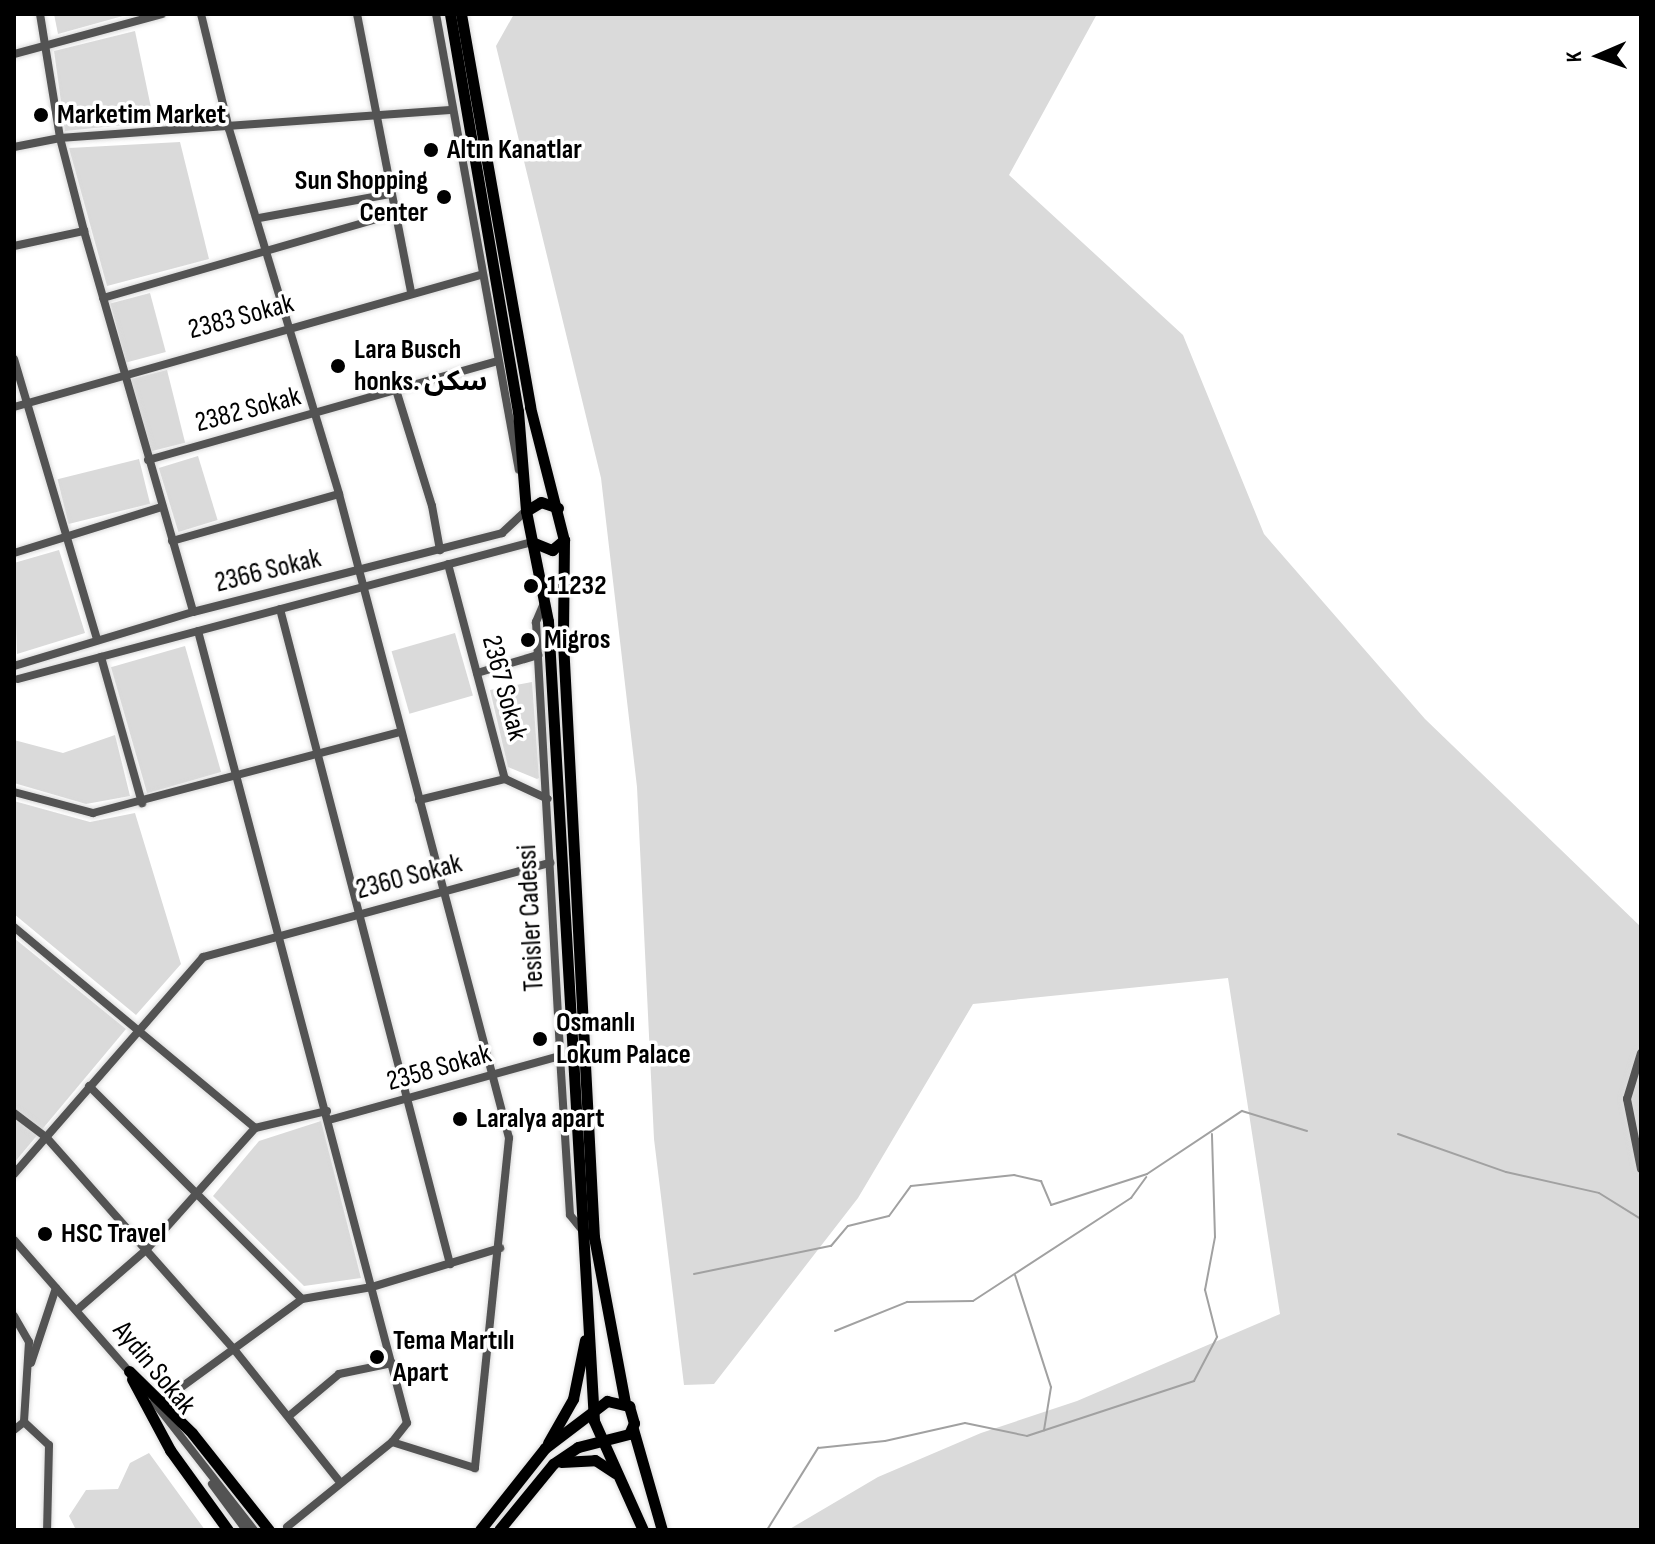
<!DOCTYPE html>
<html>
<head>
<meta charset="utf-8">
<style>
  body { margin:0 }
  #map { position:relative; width:1655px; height:1544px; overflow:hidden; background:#fff; font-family:"Sofia Sans Condensed","Noto Sans Arabic",sans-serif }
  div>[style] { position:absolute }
  .green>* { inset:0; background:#dadada; transform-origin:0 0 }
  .stream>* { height:2px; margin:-1px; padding:0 1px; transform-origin:1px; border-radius:1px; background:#a1a1a1 }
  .roads { filter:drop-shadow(0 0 2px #dbdbdb) drop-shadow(0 0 2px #dbdbdb) }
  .minor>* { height:8px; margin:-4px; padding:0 4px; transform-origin:4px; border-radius:4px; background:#535353 }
  .major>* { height:11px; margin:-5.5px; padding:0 5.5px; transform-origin:5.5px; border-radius:5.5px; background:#000 }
  .dots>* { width:22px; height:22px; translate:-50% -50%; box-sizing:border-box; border:4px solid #fff; border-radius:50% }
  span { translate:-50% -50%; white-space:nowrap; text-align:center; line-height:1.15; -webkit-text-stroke:7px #fff; paint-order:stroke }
  .poi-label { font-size:28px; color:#000; font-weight:700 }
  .left { translate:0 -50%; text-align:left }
  .right { translate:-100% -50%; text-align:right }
  .street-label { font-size:28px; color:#000 }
  .frame { position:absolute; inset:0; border:16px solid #000; pointer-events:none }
  .north { position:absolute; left:1559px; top:16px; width:80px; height:80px; -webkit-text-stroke:6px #fff; paint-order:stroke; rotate:268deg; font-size:22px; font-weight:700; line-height:32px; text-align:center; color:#000 }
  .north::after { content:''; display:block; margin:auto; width:28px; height:36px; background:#000; clip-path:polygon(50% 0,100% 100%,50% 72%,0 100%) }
</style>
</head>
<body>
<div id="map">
  <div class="green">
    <i style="clip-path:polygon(54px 14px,130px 14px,58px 34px)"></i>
    <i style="clip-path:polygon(514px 14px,1097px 14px,1009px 175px,1183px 335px,1264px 534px,1425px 719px,1641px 927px,1641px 1530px,788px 1530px,878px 1477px,981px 1433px,1077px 1401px,1280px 1314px,1228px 978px,973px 1004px,858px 1198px,714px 1384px,684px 1385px,654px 1139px,637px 787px,601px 478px,496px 46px)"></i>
    <i style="clip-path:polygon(135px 31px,154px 122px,65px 131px,54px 51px)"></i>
    <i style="clip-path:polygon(180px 142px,209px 259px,107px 286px,69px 148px)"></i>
    <i style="left:150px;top:293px;width:61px;height:41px;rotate:75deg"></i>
    <i style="left:167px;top:370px;width:75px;height:37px;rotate:76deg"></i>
    <i style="left:198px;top:456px;width:67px;height:41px;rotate:73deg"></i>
    <i style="left:139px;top:459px;width:46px;height:84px;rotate:76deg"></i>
    <i style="clip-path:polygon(59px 550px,85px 633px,17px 654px,14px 563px)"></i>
    <i style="left:455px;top:633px;width:65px;height:66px;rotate:74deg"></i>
    <i style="left:185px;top:646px;width:131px;height:77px;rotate:74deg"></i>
    <i style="clip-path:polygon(532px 682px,539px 778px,537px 779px,508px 767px,490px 690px)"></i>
    <i style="clip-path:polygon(115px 735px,130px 796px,86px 804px,14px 783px,14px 740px,63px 753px)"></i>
    <i style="clip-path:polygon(14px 801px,90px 822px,135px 813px,181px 964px,136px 1015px,14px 914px)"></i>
    <i style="clip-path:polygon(14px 938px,126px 1029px,14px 1163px)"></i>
    <i style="clip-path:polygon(321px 1121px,361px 1278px,304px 1286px,213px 1196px,259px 1141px)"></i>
    <i style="clip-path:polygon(149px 1453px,205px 1530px,76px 1530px,69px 1516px,86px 1490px,118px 1489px,130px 1463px)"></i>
  </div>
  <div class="stream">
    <i style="left:1398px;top:1134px;width:114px;rotate:19.4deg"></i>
    <i style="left:1506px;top:1172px;width:95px;rotate:12.7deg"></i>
    <i style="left:1599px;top:1193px;width:49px;rotate:31.8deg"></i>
    <i style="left:694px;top:1274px;width:140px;rotate:-11.6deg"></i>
    <i style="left:831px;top:1246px;width:26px;rotate:-50deg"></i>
    <i style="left:848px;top:1226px;width:42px;rotate:-13.7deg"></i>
    <i style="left:889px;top:1216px;width:37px;rotate:-54deg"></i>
    <i style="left:911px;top:1186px;width:104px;rotate:-6.1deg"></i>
    <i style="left:1014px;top:1175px;width:28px;rotate:13deg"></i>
    <i style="left:1041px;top:1181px;width:26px;rotate:67deg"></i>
    <i style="left:1051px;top:1205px;width:101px;rotate:-17.9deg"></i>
    <i style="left:1147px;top:1174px;width:114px;rotate:-33.6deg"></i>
    <i style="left:1242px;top:1111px;width:68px;rotate:17.1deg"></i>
    <i style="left:1015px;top:1275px;width:118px;rotate:72.2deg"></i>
    <i style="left:1051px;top:1387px;width:44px;rotate:99.2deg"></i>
    <i style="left:835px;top:1331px;width:78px;rotate:-21.9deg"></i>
    <i style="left:907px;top:1302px;width:66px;rotate:-0.9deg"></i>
    <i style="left:973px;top:1301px;width:189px;rotate:-33.1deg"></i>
    <i style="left:1131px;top:1198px;width:26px;rotate:-54deg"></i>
    <i style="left:767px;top:1530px;width:97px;rotate:-58.1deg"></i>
    <i style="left:818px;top:1448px;width:67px;rotate:-6deg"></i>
    <i style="left:885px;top:1441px;width:82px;rotate:-12.7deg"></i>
    <i style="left:965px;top:1423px;width:63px;rotate:11.8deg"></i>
    <i style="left:1027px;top:1436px;width:176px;rotate:-18.2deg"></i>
    <i style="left:1194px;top:1381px;width:50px;rotate:-62.4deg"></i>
    <i style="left:1217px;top:1337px;width:49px;rotate:-104.3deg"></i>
    <i style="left:1205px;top:1290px;width:54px;rotate:-79.3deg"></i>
    <i style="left:1215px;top:1237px;width:103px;rotate:-91.7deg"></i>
  </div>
  <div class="roads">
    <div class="minor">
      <i style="left:40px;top:14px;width:126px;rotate:80.8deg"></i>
      <i style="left:60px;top:138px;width:96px;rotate:75.5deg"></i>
      <i style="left:84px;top:231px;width:396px;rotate:74deg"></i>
      <i style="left:201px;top:14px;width:118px;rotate:76.3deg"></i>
      <i style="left:229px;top:129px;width:381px;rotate:73.2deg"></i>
      <i style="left:339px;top:494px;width:666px;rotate:75.21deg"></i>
      <i style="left:509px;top:1138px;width:332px;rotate:95.9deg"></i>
      <i style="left:475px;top:1468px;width:87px;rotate:-162.6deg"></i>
      <i style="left:357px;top:14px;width:283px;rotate:79deg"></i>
      <i style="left:436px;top:14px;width:463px;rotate:79.7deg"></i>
      <i style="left:14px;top:54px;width:153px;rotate:-15.1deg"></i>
      <i style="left:14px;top:147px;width:47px;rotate:-11.1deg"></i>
      <i style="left:60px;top:138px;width:394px;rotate:-4.1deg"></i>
      <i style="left:259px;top:218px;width:133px;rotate:-10.4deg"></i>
      <i style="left:14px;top:246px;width:72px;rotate:-12.1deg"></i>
      <i style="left:103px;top:298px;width:303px;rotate:-16.1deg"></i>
      <i style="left:14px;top:359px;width:293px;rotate:73.5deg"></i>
      <i style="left:397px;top:393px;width:118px;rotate:72.8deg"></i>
      <i style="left:432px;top:506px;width:45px;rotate:79.7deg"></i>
      <i style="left:14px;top:407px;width:486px;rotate:-15.8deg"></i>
      <i style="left:148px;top:460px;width:364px;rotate:-15.8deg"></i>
      <i style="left:172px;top:541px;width:173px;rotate:-15.7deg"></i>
      <i style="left:14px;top:553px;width:155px;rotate:-17.3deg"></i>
      <i style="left:448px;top:564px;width:222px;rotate:75.2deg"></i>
      <i style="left:505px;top:779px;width:47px;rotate:24.9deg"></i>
      <i style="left:544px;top:603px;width:21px;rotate:113deg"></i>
      <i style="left:536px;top:622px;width:435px;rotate:86.8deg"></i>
      <i style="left:560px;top:1056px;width:159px;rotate:86.4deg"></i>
      <i style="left:570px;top:1215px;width:19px;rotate:51deg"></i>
      <i style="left:280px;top:609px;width:677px;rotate:75.45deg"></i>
      <i style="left:198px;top:631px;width:819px;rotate:75.22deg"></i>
      <i style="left:407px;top:1423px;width:24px;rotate:128deg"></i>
      <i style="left:392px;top:1442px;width:135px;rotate:141deg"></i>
      <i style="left:101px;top:657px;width:152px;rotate:74.3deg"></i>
      <i style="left:14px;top:666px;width:187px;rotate:-16.8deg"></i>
      <i style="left:193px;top:612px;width:319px;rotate:-14.3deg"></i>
      <i style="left:502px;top:533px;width:33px;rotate:-43deg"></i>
      <i style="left:477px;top:673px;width:64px;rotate:-16.4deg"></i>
      <i style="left:18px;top:679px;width:532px;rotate:-14.92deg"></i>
      <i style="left:14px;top:792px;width:82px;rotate:14.9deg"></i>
      <i style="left:93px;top:813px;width:318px;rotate:-14.8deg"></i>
      <i style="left:419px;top:800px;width:89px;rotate:-13.7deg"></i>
      <i style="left:14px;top:927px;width:314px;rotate:39.8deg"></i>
      <i style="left:1641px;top:1053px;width:48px;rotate:106.9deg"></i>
      <i style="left:1627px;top:1099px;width:71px;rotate:78.7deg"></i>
      <i style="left:89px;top:1086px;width:301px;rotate:45deg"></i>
      <i style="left:14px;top:1113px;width:40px;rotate:37deg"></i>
      <i style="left:46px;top:1137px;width:282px;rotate:48.5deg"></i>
      <i style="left:233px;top:1348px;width:171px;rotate:51.4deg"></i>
      <i style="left:329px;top:1120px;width:240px;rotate:-15.5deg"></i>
      <i style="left:14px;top:1174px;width:288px;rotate:-48.9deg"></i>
      <i style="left:203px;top:957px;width:360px;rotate:-15.2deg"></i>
      <i style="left:14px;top:1240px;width:181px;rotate:48.8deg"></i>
      <i style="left:77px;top:1310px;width:91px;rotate:-41deg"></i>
      <i style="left:146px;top:1250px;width:164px;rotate:-48.2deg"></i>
      <i style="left:255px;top:1128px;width:74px;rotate:-13.3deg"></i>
      <i style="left:14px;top:1316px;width:30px;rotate:60deg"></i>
      <i style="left:29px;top:1342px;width:80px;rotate:93.6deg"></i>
      <i style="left:24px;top:1422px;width:34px;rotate:43deg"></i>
      <i style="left:49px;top:1445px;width:85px;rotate:91.3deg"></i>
      <i style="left:31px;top:1363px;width:79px;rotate:-71.6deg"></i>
      <i style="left:154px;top:1402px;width:162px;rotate:52deg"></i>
      <i style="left:161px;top:1402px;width:175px;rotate:-36.1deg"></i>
      <i style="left:302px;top:1299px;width:71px;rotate:-9.7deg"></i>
      <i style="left:372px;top:1287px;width:134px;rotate:-16.9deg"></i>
      <i style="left:289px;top:1416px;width:65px;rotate:-40deg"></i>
      <i style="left:339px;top:1374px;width:54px;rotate:-11.7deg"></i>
      <i style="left:14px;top:1430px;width:13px;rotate:-39deg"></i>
      <i style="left:212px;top:1484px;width:57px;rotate:53.5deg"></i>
    </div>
    <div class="major">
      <i style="left:450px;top:14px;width:403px;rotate:80.3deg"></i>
      <i style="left:518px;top:411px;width:100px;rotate:85.4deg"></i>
      <i style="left:526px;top:511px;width:112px;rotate:78.7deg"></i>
      <i style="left:548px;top:621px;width:801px;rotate:86.71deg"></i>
      <i style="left:594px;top:1421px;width:120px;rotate:65.8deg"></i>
      <i style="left:461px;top:14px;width:399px;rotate:80deg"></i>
      <i style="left:530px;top:407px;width:137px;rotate:75.7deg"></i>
      <i style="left:564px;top:540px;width:102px;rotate:90.6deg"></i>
      <i style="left:563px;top:642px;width:596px;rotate:87.02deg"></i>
      <i style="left:594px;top:1237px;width:168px;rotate:79.4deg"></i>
      <i style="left:526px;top:511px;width:17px;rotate:-31deg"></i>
      <i style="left:541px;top:502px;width:18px;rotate:19deg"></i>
      <i style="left:532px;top:542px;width:22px;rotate:22deg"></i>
      <i style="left:552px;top:550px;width:16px;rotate:-40deg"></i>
      <i style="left:129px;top:1371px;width:88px;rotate:44.5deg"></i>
      <i style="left:192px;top:1433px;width:124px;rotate:51.6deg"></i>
      <i style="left:132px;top:1379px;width:81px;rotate:61.8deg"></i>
      <i style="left:170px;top:1450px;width:99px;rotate:54.1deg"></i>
      <i style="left:633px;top:1429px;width:105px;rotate:74deg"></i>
      <i style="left:548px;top:1443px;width:51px;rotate:-60.4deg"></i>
      <i style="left:573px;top:1399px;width:60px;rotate:-78.5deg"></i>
      <i style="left:561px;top:1462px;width:34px;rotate:-3deg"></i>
      <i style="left:595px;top:1460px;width:24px;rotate:33deg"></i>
      <i style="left:480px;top:1530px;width:105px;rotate:-51.6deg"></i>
      <i style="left:545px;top:1448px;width:78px;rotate:-37.2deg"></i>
      <i style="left:607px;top:1401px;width:23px;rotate:13deg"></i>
      <i style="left:629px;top:1406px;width:18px;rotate:74deg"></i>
      <i style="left:634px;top:1423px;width:12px;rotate:114deg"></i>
      <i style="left:629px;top:1434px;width:53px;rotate:165.7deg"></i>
      <i style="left:578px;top:1447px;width:30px;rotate:146deg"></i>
      <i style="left:553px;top:1464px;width:85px;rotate:129.3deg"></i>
    </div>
  </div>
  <div class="dots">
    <i style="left:41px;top:115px;background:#000"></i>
    <i style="left:431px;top:150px;background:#000"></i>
    <i style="left:444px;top:197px;background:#000"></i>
    <i style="left:338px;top:366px;background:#000"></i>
    <i style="left:531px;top:586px;background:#000"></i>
    <i style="left:528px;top:640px;background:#000"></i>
    <i style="left:540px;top:1039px;background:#000"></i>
    <i style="left:460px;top:1119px;background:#000"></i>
    <i style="left:45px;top:1234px;background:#000"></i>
    <i style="left:377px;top:1357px;background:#000"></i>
  </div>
  <div class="poi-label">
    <span class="left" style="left:57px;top:115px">Marketim Market</span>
    <span class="left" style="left:447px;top:150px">Altın Kanatlar</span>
    <span class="right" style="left:428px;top:197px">Sun Shopping<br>Center</span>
    <span class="left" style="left:354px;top:366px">Lara Busch<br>honks. سكن</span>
    <span class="left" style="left:547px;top:586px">11232</span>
    <span class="left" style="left:544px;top:640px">Migros</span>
    <span class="left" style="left:556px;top:1039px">Osmanlı<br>Lokum Palace</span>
    <span class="left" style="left:476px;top:1119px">Laralya apart</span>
    <span class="left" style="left:61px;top:1234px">HSC Travel</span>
    <span class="left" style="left:393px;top:1357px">Tema Martılı<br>Apart</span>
  </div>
  <div class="street-label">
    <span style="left:241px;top:317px;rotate:-15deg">2383 Sokak</span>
    <span style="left:248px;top:410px;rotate:-15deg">2382 Sokak</span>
    <span style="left:268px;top:571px;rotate:-14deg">2366 Sokak</span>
    <span style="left:504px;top:688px;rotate:75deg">2367 Sokak</span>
    <span style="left:409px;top:877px;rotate:-15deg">2360 Sokak</span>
    <span style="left:531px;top:918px;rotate:-93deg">Tesisler Cadessi</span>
    <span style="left:439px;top:1068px;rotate:-16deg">2358 Sokak</span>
    <span style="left:154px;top:1368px;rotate:50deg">Aydin Sokak</span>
  </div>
  <div class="frame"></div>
  <div class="north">K</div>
</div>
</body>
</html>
